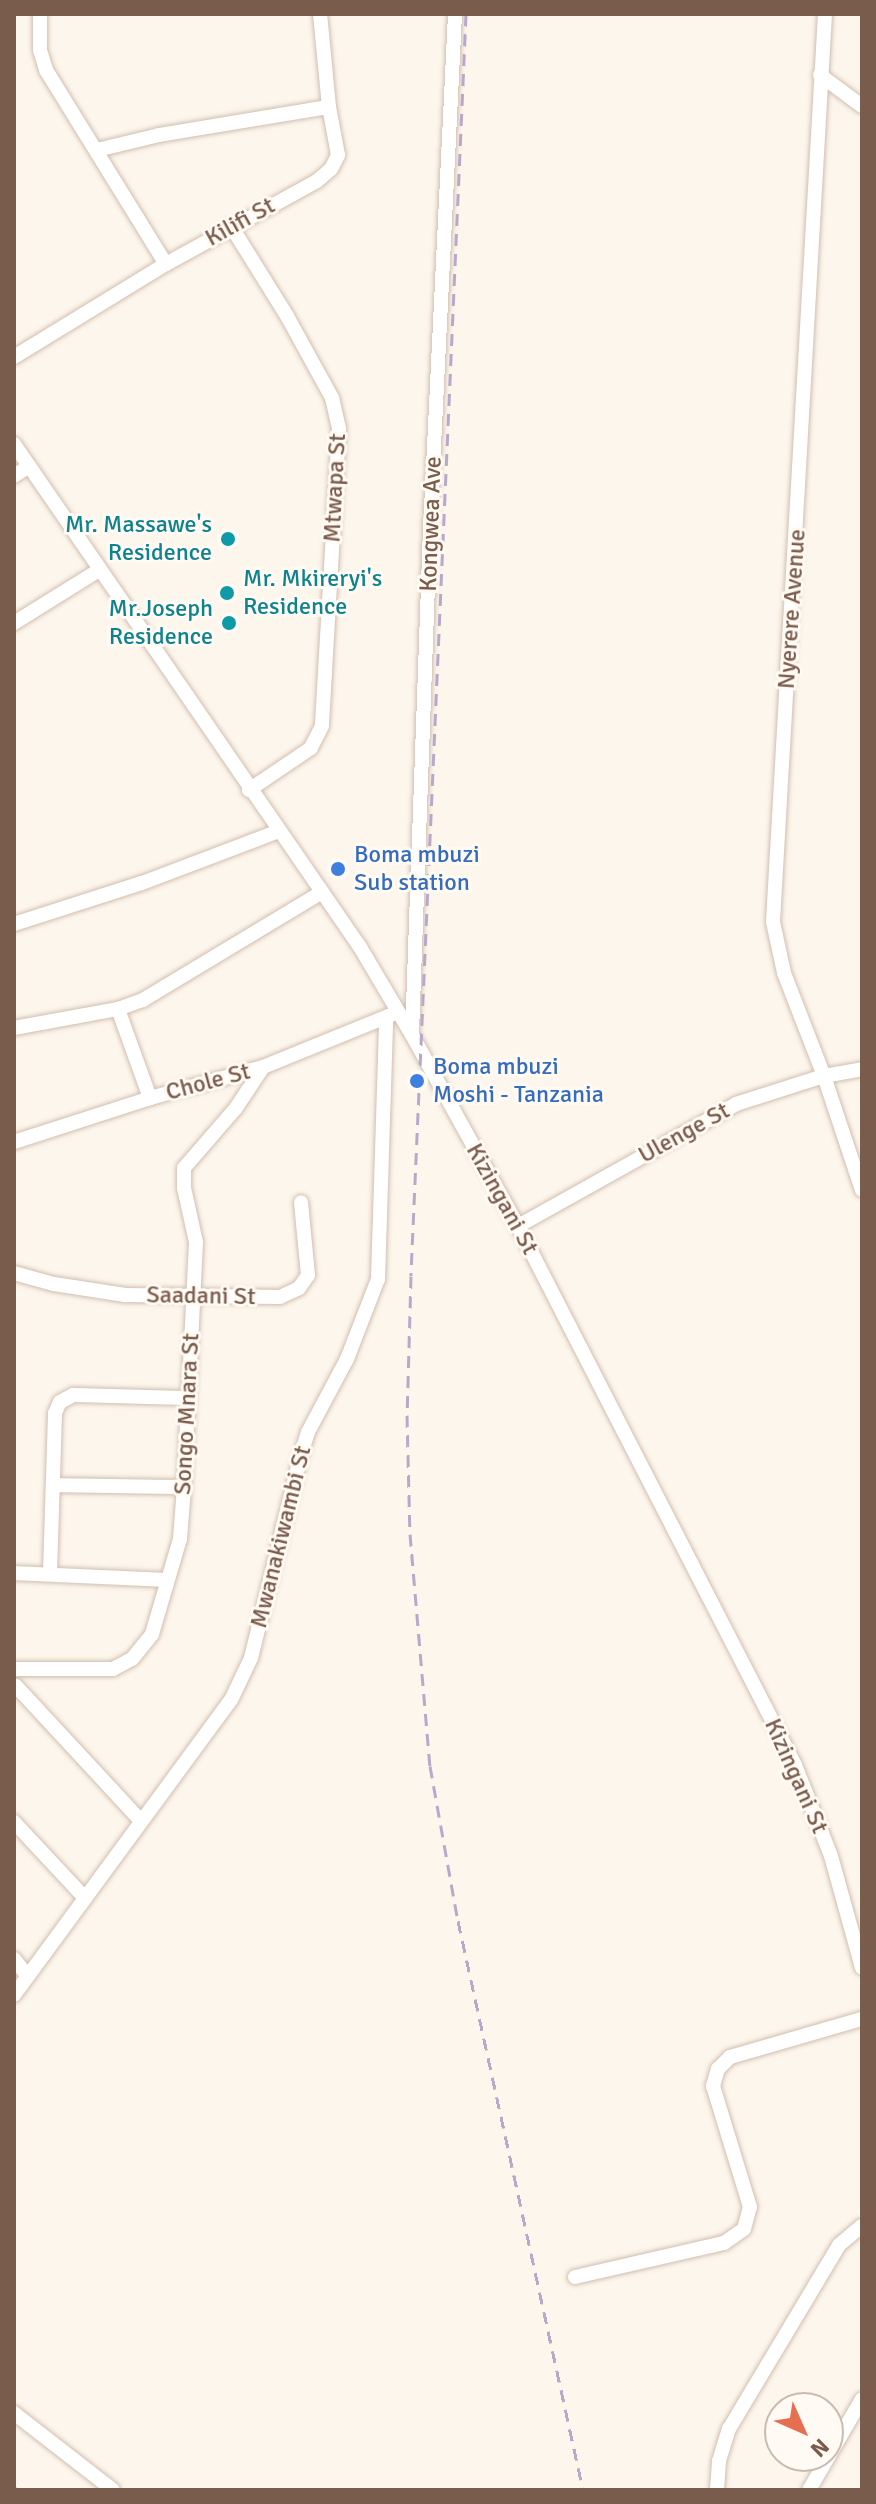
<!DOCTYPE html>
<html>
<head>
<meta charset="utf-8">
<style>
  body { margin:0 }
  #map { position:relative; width:876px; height:2504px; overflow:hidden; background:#fdf6ec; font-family:Signika,sans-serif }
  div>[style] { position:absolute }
  .roads { filter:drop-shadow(0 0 2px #d1beb0) drop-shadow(0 0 2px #d1beb0) }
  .minor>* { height:14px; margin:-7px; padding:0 7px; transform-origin:7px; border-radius:7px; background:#fff }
  .rail>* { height:3px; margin-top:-1.5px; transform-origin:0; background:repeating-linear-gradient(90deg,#b9a8c9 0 12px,transparent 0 20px) }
  .dots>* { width:22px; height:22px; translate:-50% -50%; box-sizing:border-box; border:4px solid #fffaf3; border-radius:50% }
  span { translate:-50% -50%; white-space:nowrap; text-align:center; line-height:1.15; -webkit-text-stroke:6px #fffaf3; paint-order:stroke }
  .street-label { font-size:24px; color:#7a5c4d }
  .culture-label { font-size:24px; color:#0d838f }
  .right { translate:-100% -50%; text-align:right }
  .left { translate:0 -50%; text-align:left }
  .shop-label { font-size:24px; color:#366cbe }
  .frame { position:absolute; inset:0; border:16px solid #7a5c4d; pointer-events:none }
  .north { position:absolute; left:764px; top:2392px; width:80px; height:80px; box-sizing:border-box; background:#fffaf3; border:2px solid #cabbb1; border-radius:50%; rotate:135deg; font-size:22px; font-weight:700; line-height:32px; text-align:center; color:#7a5c4d }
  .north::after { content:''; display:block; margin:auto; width:28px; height:36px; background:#e76f51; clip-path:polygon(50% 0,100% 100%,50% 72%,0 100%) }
</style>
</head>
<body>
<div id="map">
  <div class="roads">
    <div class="minor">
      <i style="left:40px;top:14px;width:36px;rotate:90deg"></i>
      <i style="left:40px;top:50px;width:21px;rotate:73deg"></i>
      <i style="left:46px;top:70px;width:228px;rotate:58.3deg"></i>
      <i style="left:825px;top:14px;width:909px;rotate:93.28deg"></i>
      <i style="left:773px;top:922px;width:52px;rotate:77.8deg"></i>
      <i style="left:784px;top:973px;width:110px;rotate:68.8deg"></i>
      <i style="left:824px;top:1076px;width:120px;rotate:71.6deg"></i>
      <i style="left:820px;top:75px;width:52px;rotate:36.4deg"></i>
      <i style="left:97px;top:150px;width:64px;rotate:-13.6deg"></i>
      <i style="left:159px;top:135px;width:172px;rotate:-9.4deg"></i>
      <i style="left:231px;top:226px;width:106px;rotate:58.1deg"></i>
      <i style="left:287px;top:316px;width:94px;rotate:61.2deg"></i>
      <i style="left:332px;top:398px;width:32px;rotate:77deg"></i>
      <i style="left:339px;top:429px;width:297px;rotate:93.3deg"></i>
      <i style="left:322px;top:726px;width:25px;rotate:117deg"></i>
      <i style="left:311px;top:748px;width:75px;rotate:145.9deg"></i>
      <i style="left:14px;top:357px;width:178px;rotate:-31.5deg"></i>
      <i style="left:166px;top:264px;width:172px;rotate:-28.8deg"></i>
      <i style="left:317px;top:181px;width:18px;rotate:-41deg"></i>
      <i style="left:331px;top:169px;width:16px;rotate:-63deg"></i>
      <i style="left:338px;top:155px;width:49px;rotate:-100.6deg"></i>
      <i style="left:329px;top:107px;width:93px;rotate:-95.5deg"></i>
      <i style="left:14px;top:444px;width:611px;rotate:55.48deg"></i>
      <i style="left:360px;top:947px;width:102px;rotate:59.4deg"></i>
      <i style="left:412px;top:1035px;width:218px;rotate:61deg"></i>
      <i style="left:518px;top:1226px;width:606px;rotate:62.8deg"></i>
      <i style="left:795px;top:1765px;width:98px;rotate:68.4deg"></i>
      <i style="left:831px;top:1856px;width:116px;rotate:74.5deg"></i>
      <i style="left:14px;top:476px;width:17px;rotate:-33deg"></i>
      <i style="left:14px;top:623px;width:100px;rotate:-31.9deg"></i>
      <i style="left:14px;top:924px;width:134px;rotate:-17.8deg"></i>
      <i style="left:142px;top:883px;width:147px;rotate:-20.8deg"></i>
      <i style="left:118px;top:1009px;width:95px;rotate:70.2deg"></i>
      <i style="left:14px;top:1028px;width:106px;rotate:-10.4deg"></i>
      <i style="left:118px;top:1009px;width:27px;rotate:-20deg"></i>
      <i style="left:143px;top:1000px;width:209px;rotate:-31.1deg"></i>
      <i style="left:412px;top:1034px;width:505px;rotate:-87.96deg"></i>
      <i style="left:430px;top:529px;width:516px;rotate:-87.22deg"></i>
      <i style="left:14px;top:1142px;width:143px;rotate:-17.9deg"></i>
      <i style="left:150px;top:1098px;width:117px;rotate:-15.3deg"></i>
      <i style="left:263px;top:1067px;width:138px;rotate:-22.1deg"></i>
      <i style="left:518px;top:1226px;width:250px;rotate:-29.2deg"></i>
      <i style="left:736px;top:1104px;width:92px;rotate:-17.7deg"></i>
      <i style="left:824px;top:1076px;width:39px;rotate:-10deg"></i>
      <i style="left:14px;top:1273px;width:41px;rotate:15.4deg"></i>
      <i style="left:54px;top:1284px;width:72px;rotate:8.8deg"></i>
      <i style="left:125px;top:1295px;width:155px;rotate:0.7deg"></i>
      <i style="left:280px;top:1297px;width:21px;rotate:-25deg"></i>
      <i style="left:299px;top:1288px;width:16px;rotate:-55deg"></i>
      <i style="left:308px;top:1275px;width:73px;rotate:-95.5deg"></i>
      <i style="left:54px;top:1485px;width:130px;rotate:0.9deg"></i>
      <i style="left:14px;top:1573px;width:152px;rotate:2.6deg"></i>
      <i style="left:50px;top:1573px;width:160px;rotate:-88.2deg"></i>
      <i style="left:55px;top:1413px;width:12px;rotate:-66deg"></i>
      <i style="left:60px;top:1402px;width:15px;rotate:-28deg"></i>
      <i style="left:73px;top:1395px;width:114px;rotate:1.5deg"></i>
      <i style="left:14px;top:1669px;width:99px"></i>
      <i style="left:113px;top:1669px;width:21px;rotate:-28deg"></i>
      <i style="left:132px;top:1659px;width:32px;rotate:-51deg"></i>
      <i style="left:152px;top:1634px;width:99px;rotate:-73.6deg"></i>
      <i style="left:180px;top:1539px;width:52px;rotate:-85.6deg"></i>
      <i style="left:184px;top:1487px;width:245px;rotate:-87.2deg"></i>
      <i style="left:196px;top:1242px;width:55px;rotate:-102.5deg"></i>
      <i style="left:184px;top:1188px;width:20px;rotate:-90deg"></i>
      <i style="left:184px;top:1168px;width:79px;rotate:-49.1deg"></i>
      <i style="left:236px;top:1108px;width:49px;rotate:-56.6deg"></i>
      <i style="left:16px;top:1686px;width:184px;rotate:47.2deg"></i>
      <i style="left:14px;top:1822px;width:103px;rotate:47deg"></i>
      <i style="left:14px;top:1959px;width:21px;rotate:51deg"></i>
      <i style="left:14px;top:1995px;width:366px;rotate:-53.7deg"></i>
      <i style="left:231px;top:1700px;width:47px;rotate:-64.5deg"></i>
      <i style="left:251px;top:1658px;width:206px;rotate:-76.2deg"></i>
      <i style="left:300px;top:1458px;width:27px;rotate:-73deg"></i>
      <i style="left:308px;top:1432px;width:83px;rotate:-61.9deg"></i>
      <i style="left:347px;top:1359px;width:86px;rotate:-68.8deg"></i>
      <i style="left:378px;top:1279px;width:260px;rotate:-88.2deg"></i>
      <i style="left:575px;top:2277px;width:153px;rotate:-12.9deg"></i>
      <i style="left:724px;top:2243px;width:24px;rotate:-35deg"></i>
      <i style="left:744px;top:2229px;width:23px;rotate:-75deg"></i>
      <i style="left:750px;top:2207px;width:127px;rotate:-107deg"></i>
      <i style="left:713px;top:2086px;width:18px;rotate:-74deg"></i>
      <i style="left:718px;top:2069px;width:17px;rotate:-45deg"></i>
      <i style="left:730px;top:2057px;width:137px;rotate:-16.1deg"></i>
      <i style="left:14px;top:2413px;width:125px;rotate:37.9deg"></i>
      <i style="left:717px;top:2490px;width:29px;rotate:-86deg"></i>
      <i style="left:719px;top:2461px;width:34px;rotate:-73deg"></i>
      <i style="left:729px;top:2429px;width:214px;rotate:-59.1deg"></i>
      <i style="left:839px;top:2245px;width:30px;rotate:-40deg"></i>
      <i style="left:809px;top:2490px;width:105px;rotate:-59.8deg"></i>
    </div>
  </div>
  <div class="rail">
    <i style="left:466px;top:14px;width:1263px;rotate:92.5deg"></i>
    <i style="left:411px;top:1276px;width:139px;rotate:91.6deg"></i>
    <i style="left:407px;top:1415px;width:119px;rotate:88.6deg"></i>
    <i style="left:410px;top:1534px;width:233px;rotate:85.1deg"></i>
    <i style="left:430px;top:1766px;width:158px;rotate:79.8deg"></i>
    <i style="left:458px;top:1921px;width:583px;rotate:77.61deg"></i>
    <i style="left:14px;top:2487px;width:5px;rotate:37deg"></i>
  </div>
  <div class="dots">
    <i style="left:228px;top:539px;background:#0f9aa8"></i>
    <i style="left:227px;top:593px;background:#0f9aa8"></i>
    <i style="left:229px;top:623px;background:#0f9aa8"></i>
    <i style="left:338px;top:869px;background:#3f7fe0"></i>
    <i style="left:417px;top:1081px;background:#3f7fe0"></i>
  </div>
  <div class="street-label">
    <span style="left:240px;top:222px;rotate:-29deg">Kilifi St</span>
    <span style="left:335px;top:488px;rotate:-87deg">Mtwapa St</span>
    <span style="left:431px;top:524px;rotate:-88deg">Kongwea Ave</span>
    <span style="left:792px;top:609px;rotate:-86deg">Nyerere Avenue</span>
    <span style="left:208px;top:1082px;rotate:-15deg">Chole St</span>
    <span style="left:684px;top:1133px;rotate:-29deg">Ulenge St</span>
    <span style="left:502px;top:1199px;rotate:61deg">Kizingani St</span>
    <span style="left:201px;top:1296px;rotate:1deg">Saadani St</span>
    <span style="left:187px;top:1414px;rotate:-87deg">Songo Mnara St</span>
    <span style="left:281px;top:1537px;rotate:-76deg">Mwanakiwambi St</span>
    <span style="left:796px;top:1776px;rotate:66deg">Kizingani St</span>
  </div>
  <div class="culture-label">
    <span class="right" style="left:212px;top:539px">Mr. Massawe's<br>Residence</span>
    <span class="left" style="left:243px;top:593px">Mr. Mkireryi's<br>Residence</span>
    <span class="right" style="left:213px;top:623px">Mr.Joseph<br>Residence</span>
  </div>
  <div class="shop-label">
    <span class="left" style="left:354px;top:869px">Boma mbuzi<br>Sub station</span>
    <span class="left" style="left:433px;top:1081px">Boma mbuzi<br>Moshi - Tanzania</span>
  </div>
  <div class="frame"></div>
  <div class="north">N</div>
</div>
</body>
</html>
